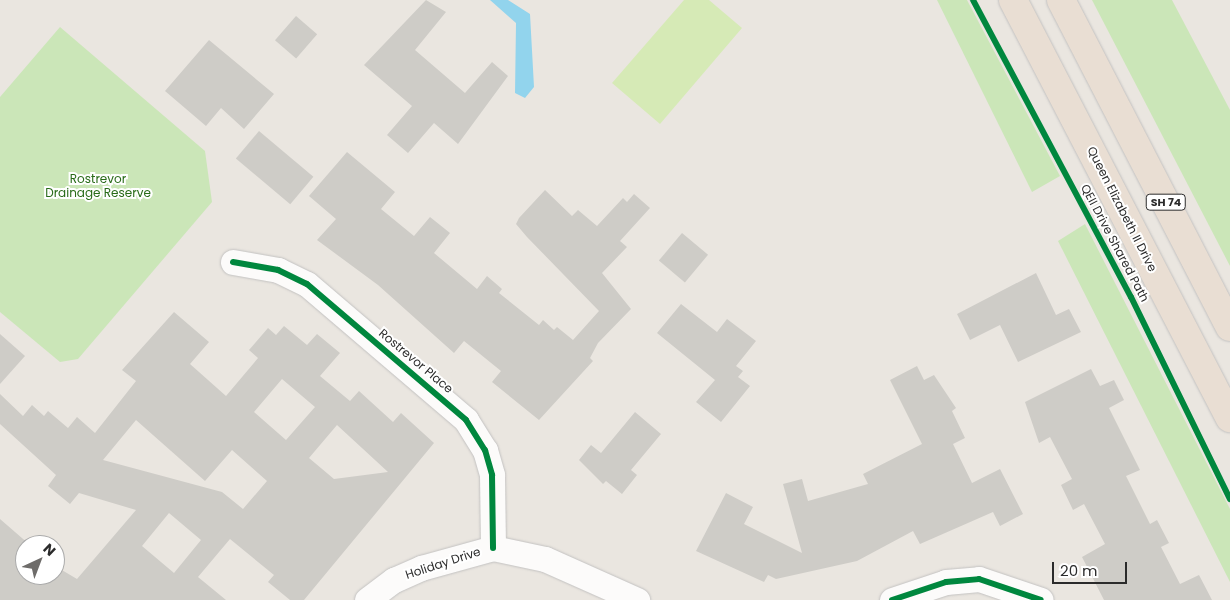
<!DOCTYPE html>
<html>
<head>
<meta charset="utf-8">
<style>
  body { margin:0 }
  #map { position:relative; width:1230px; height:600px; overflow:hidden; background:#eae6e0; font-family:Poppins,sans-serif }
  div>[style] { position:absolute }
  .green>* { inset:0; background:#cbe6b8 }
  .pitch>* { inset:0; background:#d6eab6 }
  .water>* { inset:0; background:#92d4ed }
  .building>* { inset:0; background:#ceccc7; transform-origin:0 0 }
  .roads { filter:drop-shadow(0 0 1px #c3c2c1) drop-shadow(0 0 1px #c3c2c1) }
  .street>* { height:25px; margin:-12.5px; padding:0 12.5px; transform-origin:12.5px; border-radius:12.5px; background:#fcfbfa }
  .highway>* { height:28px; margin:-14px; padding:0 14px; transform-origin:14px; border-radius:14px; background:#e9ded3 }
  .cycleway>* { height:6px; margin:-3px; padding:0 3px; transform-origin:3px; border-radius:3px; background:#00873e }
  span { translate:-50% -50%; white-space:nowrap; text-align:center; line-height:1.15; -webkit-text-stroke:4px #fff; paint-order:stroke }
  .shield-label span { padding:1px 4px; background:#fff; border:1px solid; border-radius:4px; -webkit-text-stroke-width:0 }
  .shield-label { font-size:11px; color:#2b2b2b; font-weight:700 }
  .park-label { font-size:12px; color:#286b18 }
  .street-label { font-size:12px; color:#2b2b2b }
  .north { position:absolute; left:15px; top:535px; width:50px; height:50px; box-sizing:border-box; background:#fff; border:1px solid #aaa; border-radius:50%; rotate:43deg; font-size:14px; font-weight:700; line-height:20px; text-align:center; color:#2b2b2b }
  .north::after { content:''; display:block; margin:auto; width:18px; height:22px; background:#6e6c6a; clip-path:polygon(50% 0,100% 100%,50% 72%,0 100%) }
  .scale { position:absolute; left:1052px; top:562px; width:75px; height:22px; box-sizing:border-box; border:2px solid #2b2b2b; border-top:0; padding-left:6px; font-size:15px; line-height:18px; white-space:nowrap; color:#2b2b2b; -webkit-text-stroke:4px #fff; paint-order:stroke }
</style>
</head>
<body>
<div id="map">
  <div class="green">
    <i style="clip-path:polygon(937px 0,967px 0,1060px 176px,1032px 192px)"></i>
    <i style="clip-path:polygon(1092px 0,1172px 0,1230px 110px,1230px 266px)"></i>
    <i style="clip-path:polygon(60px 27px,205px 151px,212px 202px,78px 359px,60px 362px,0 312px,0 97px)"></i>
    <i style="clip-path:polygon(1085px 224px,1230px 509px,1230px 582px,1058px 241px)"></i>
  </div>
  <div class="pitch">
    <i style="clip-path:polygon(684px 0,709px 0,742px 28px,660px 124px,612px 83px)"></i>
  </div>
  <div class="water">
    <i style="clip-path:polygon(490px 0,508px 0,530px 14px,534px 87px,525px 98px,515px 93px,516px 23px)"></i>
  </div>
  <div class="building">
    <i style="clip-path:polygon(426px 0,446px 12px,415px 50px,465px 93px,492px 62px,508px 76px,458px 144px,434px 123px,408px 153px,387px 135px,412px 106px,364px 65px)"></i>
    <i style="left:296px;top:16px;width:28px;height:32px;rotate:41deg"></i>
    <i style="clip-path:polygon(209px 40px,274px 94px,244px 129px,221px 108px,206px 126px,165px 91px)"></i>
    <i style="left:259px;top:131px;width:71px;height:36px;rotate:40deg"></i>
    <i style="clip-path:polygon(347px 152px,395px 192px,381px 209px,414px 236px,430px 217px,450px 233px,434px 253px,477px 289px,487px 276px,502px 289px,499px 293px,539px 325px,543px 320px,554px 330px,557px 327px,573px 340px,599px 311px,527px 237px,516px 224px,519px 218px,545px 190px,572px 216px,578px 210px,597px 226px,623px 198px,627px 202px,634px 194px,650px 208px,620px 241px,627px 247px,602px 273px,631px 309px,598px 343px,590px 358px,593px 361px,539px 420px,492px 382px,501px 371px,464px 341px,454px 353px,378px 285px,317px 240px,336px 219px,309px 196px)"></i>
    <i style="left:682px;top:233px;width:34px;height:36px;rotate:40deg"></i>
    <i style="clip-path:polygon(1036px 273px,1056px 315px,1069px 309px,1081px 332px,1018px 362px,1000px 325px,970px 340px,957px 314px)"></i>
    <i style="clip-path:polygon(681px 304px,717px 332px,727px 319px,756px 341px,736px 366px,743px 371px,738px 377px,750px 386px,721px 422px,696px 402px,715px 380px,657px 333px)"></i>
    <i style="clip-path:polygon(evenodd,174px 312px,209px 342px,190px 364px,226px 396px,258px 358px,249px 350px,268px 328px,276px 335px,284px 326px,307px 345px,317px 334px,340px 353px,320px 376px,350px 401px,359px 391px,393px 422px,401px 413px,434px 443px,304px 600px,290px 600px,268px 582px,274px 575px,230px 539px,198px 577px,226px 600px,0 600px,0 519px,30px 545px,25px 545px,25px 575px,55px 575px,55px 566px,77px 579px,136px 510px,79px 493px,70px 504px,48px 486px,56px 475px,0 424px,0 394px,23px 416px,32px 405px,44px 416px,48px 411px,68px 428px,77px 417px,95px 433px,136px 381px,122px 370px,174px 312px,282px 379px,315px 407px,286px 440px,254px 412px,282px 379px,174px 312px,136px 420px,205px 481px,232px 450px,267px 481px,243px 509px,222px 492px,103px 460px,136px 420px,174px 312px,337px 425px,388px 472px,334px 479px,309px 458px,337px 425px,174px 312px,169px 513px,201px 540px,174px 573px,142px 546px,169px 513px)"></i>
    <i style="clip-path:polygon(0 334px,25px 356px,0 384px)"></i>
    <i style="clip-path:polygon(917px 366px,924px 380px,934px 375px,956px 408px,952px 411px,965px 438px,953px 444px,972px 483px,1000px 469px,1023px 514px,1000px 526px,993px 512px,920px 544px,913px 531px,857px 561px,776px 579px,768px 575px,764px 582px,696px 551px,726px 493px,753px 507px,744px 524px,802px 553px,783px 484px,802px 479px,808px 501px,868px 484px,863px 474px,922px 444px,890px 380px)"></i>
    <i style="clip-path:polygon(1091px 369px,1100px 386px,1114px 380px,1124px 400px,1109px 408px,1140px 470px,1126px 476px,1150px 524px,1157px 520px,1169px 543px,1161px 547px,1180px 584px,1199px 575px,1212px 600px,1104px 600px,1082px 557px,1105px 544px,1084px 504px,1073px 510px,1061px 485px,1072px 479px,1050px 437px,1039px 443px,1025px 402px)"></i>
    <i style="clip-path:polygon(635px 412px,661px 434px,631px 470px,637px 475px,622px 494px,606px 481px,603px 484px,579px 460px,591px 445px,601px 453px)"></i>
  </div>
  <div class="roads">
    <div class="street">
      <i style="left:233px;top:262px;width:46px;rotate:10.1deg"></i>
      <i style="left:278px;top:270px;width:32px;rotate:26deg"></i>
      <i style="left:307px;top:284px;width:209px;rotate:40.5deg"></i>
      <i style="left:466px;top:420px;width:36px;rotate:58deg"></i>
      <i style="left:485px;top:450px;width:26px;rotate:74deg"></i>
      <i style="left:492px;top:475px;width:73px;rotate:89.2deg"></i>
      <i style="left:367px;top:600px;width:34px;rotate:-37deg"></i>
      <i style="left:394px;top:580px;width:30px;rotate:-24deg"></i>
      <i style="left:421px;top:568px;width:75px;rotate:-15.5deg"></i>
      <i style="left:493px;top:548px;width:53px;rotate:11.9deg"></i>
      <i style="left:545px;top:559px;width:101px;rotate:24deg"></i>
      <i style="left:892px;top:600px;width:57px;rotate:-18.4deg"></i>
      <i style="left:946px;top:582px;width:33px;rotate:-5deg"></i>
      <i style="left:979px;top:579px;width:65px;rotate:18.7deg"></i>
    </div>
    <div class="highway">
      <i style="left:1013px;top:0;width:471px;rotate:62.6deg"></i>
      <i style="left:1061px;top:0;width:368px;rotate:62.7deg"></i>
    </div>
  </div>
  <div class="cycleway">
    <i style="left:973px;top:0;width:336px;rotate:62deg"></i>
    <i style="left:1131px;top:297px;width:225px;rotate:63.9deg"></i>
    <i style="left:233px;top:262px;width:46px;rotate:10.1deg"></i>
    <i style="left:278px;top:270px;width:32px;rotate:26deg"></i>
    <i style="left:307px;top:284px;width:209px;rotate:40.5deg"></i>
    <i style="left:466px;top:420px;width:36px;rotate:58deg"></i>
    <i style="left:485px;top:450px;width:26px;rotate:74deg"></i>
    <i style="left:492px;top:475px;width:73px;rotate:89.2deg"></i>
    <i style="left:892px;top:600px;width:57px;rotate:-18.4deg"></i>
    <i style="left:946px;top:582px;width:33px;rotate:-5deg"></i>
    <i style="left:979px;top:579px;width:65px;rotate:18.7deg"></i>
  </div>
  <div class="shield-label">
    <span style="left:1166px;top:202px">SH 74</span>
  </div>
  <div class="park-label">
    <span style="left:98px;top:186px">Rostrevor<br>Drainage Reserve</span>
  </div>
  <div class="street-label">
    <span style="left:1122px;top:209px;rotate:63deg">Queen Elizabeth II Drive</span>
    <span style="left:1115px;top:243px;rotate:62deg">QEII Drive Shared Path</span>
    <span style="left:416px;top:361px;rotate:40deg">Rostrevor Place</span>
    <span style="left:443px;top:563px;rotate:-18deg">Holiday Drive</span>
  </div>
  <div class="north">N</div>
  <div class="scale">20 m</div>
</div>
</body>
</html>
